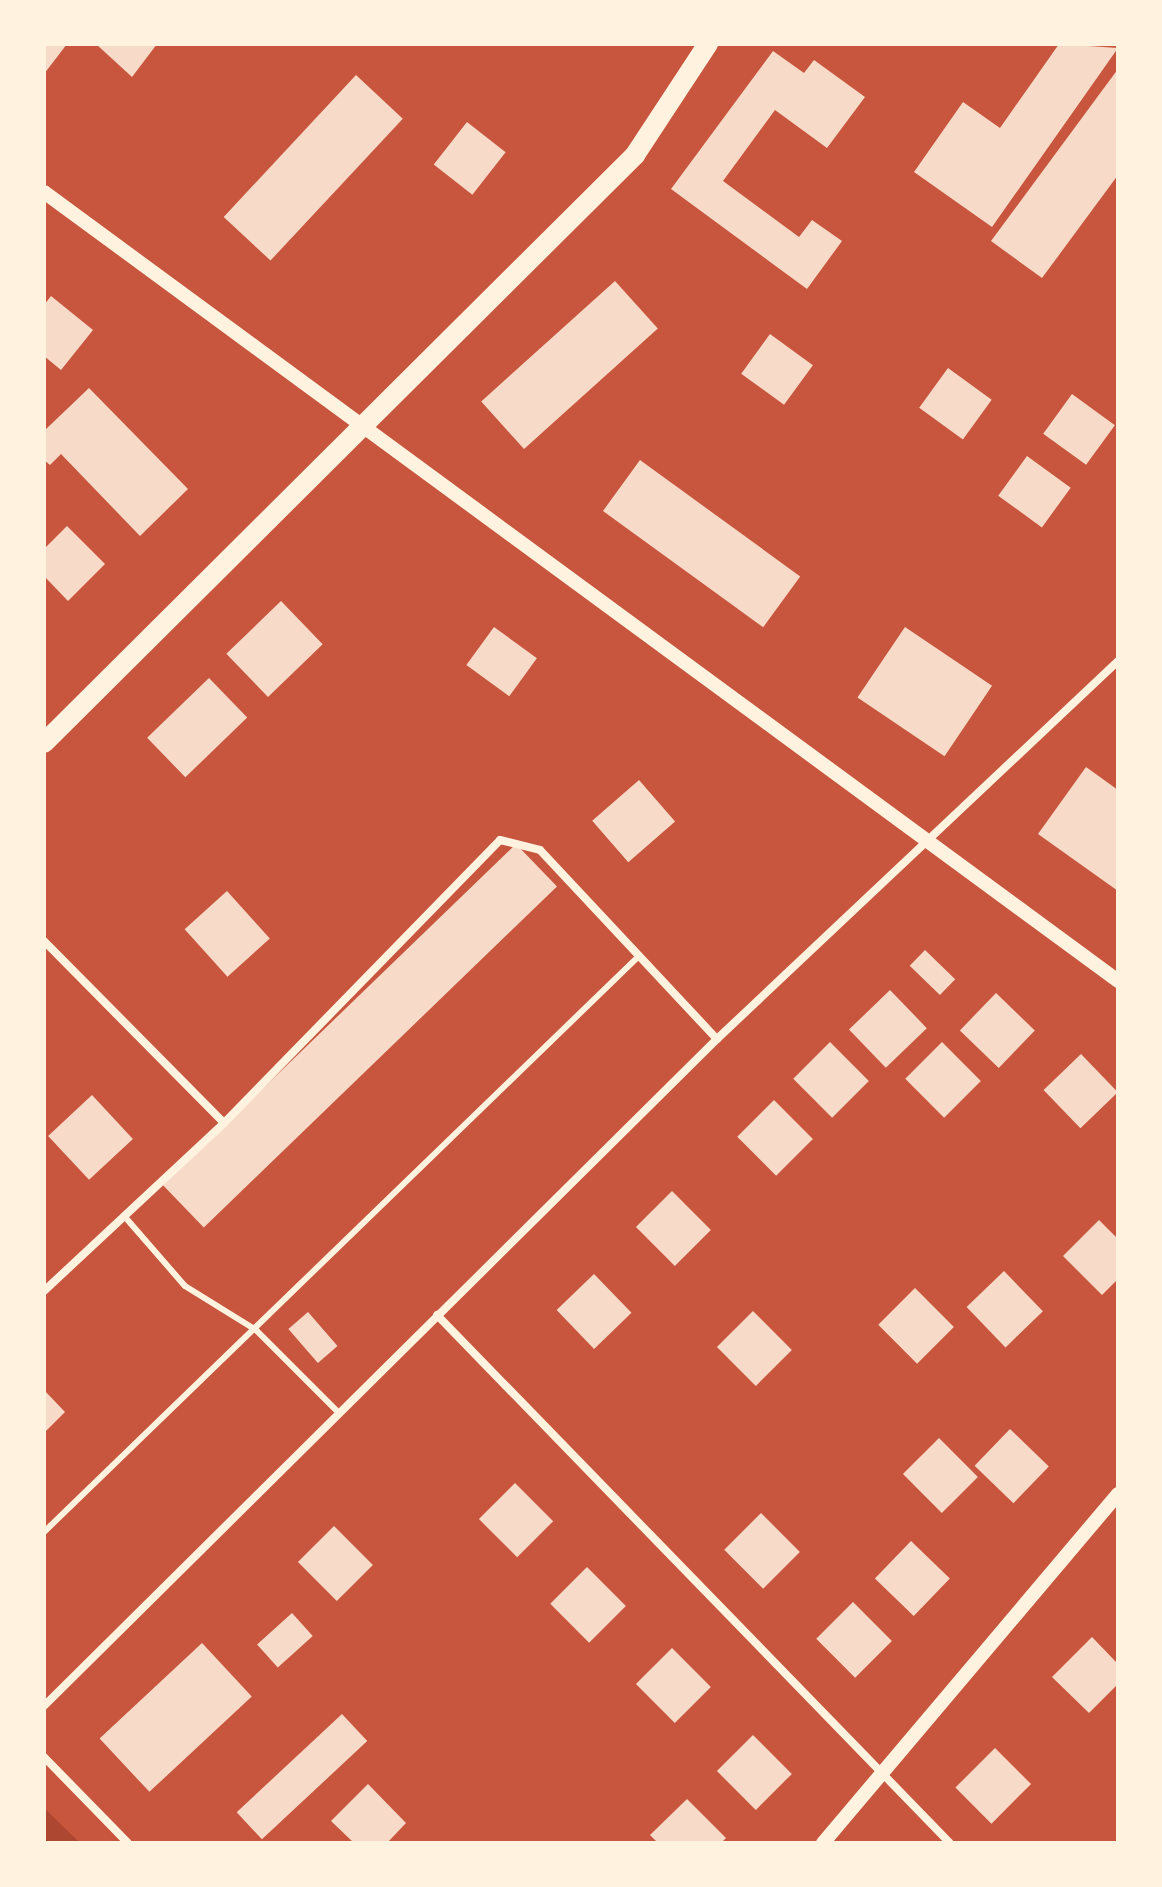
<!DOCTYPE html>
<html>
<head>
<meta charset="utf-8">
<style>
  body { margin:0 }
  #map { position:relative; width:1162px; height:1887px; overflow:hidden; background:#c8553d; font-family:"IBM Plex Serif",serif }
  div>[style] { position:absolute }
  .green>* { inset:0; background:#ae4732 }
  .building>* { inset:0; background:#f7dbc8; transform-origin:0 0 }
  .service>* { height:6px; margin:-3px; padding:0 3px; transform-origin:3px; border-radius:3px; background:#fff3e0 }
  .minor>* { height:8px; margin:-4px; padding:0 4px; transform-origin:4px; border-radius:4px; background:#fff3e0 }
  .tertiary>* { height:14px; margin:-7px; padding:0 7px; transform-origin:7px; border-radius:7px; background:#fff3e0 }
  .primary>* { height:20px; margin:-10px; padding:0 10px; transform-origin:10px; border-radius:10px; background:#fff3e0 }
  span { translate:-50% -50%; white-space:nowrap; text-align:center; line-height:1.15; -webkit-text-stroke:6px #fff3e0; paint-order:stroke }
  .frame { position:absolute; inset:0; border:46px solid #fff3e0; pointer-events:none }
</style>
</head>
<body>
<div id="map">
  <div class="green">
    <i style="clip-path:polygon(44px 1808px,80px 1843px,44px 1843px)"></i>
  </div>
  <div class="building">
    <i style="clip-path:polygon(44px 44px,67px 44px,44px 74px)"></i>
    <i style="clip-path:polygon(96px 44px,157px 44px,132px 77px)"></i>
    <i style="clip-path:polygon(1059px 44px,1118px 48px,992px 227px,914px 172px,963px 102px,1000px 128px)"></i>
    <i style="clip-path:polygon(773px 51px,804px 73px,814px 60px,865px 97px,827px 148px,775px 110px,723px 181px,799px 237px,812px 220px,842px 241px,807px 289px,671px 189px)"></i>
    <i style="clip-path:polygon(1118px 69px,1118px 175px,1042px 278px,991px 241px)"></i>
    <i style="left:356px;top:75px;width:64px;height:194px;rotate:43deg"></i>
    <i style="left:467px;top:122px;width:49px;height:54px;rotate:38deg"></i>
    <i style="left:615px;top:281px;width:64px;height:180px;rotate:48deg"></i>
    <i style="clip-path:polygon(51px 296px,93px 330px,61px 370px,44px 356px,44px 305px)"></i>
    <i style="left:770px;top:334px;width:53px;height:49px;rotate:36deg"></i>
    <i style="left:948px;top:368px;width:54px;height:49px;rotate:36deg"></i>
    <i style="clip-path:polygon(89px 388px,188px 489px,140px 536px,61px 454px,50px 465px,44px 460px,44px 431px)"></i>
    <i style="left:1072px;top:394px;width:53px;height:49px;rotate:36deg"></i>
    <i style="left:1027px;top:456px;width:54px;height:49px;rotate:36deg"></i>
    <i style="left:640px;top:460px;width:198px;height:63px;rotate:36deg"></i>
    <i style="clip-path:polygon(67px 526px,105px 564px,68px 601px,44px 576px,44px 549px)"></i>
    <i style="left:281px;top:601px;width:60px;height:76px;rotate:46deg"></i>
    <i style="left:494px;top:627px;width:53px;height:47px;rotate:36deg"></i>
    <i style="left:905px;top:627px;width:105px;height:85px;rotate:34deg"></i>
    <i style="left:209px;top:678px;width:55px;height:86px;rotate:46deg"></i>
    <i style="clip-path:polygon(1086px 767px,1118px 790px,1118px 891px,1038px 834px)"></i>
    <i style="left:639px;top:780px;width:55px;height:62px;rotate:49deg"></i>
    <i style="left:516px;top:844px;width:59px;height:491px;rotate:46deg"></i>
    <i style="left:227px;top:891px;width:64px;height:57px;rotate:48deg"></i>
    <i style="left:925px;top:950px;width:42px;height:22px;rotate:44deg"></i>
    <i style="left:890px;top:990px;width:53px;height:57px;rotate:46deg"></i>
    <i style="left:996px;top:993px;width:54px;height:52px;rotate:44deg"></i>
    <i style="left:830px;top:1042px;width:55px;height:52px;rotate:45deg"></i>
    <i style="left:942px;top:1042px;width:55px;height:52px;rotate:45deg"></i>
    <i style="left:1081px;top:1054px;width:53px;height:52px;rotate:46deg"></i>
    <i style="left:92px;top:1095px;width:60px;height:60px;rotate:47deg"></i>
    <i style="left:774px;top:1100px;width:55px;height:52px;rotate:45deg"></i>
    <i style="left:672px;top:1191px;width:55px;height:51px;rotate:45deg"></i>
    <i style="clip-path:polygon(1099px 1220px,1118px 1239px,1118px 1279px,1102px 1295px,1063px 1256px)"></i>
    <i style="left:1004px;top:1271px;width:56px;height:52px;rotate:46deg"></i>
    <i style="left:594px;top:1274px;width:54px;height:52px;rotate:46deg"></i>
    <i style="left:915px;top:1288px;width:55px;height:52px;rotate:45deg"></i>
    <i style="left:753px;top:1311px;width:55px;height:51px;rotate:45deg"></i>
    <i style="left:308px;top:1312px;width:45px;height:26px;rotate:49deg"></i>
    <i style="clip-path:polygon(44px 1390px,65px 1412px,44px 1433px)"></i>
    <i style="left:1010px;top:1429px;width:54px;height:51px;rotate:44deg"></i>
    <i style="left:939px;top:1438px;width:55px;height:51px;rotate:45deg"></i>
    <i style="left:515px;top:1483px;width:54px;height:51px;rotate:45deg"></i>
    <i style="left:761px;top:1513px;width:55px;height:52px;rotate:45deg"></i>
    <i style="left:334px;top:1526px;width:55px;height:51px;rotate:45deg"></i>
    <i style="left:911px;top:1541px;width:54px;height:52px;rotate:44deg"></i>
    <i style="left:587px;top:1567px;width:55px;height:52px;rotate:45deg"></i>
    <i style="left:853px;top:1602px;width:55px;height:52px;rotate:45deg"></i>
    <i style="left:292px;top:1613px;width:31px;height:47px;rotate:48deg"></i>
    <i style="clip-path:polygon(1092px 1637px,1118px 1664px,1118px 1684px,1089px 1713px,1052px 1677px)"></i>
    <i style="left:202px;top:1643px;width:73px;height:140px;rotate:47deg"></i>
    <i style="left:672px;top:1648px;width:55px;height:51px;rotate:45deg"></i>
    <i style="left:342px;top:1714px;width:37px;height:144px;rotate:47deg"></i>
    <i style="left:753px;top:1735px;width:55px;height:51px;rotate:45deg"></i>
    <i style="left:995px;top:1748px;width:51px;height:56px;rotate:45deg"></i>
    <i style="clip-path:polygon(368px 1784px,406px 1823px,387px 1843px,354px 1843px,331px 1821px)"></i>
    <i style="clip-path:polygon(687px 1799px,726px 1838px,721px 1843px,658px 1843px,650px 1835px)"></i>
  </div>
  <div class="service">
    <i style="left:125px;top:1217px;width:91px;rotate:49deg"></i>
    <i style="left:185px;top:1286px;width:84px;rotate:31.8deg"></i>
    <i style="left:256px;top:1330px;width:115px;rotate:45deg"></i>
    <i style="left:44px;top:1532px;width:825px;rotate:-44.07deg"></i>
  </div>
  <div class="minor">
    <i style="left:44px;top:941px;width:256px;rotate:45.3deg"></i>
    <i style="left:44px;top:1291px;width:246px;rotate:-43deg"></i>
    <i style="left:224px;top:1123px;width:395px;rotate:-45.7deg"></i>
    <i style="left:500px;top:840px;width:41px;rotate:14deg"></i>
    <i style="left:540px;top:850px;width:259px;rotate:46.9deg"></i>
    <i style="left:437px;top:1315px;width:736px;rotate:45.83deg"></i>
    <i style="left:44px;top:1706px;width:948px;rotate:-44.74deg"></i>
    <i style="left:717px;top:1039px;width:551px;rotate:-43.31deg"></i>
    <i style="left:44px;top:1757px;width:120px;rotate:45.7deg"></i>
  </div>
  <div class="tertiary">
    <i style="left:44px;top:192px;width:1333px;rotate:36.3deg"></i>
    <i style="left:823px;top:1843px;width:457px;rotate:-49.8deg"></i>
  </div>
  <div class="primary">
    <i style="left:44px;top:743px;width:834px;rotate:-44.85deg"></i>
    <i style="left:635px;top:155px;width:133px;rotate:-56.7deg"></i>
  </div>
  <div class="frame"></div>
</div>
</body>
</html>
